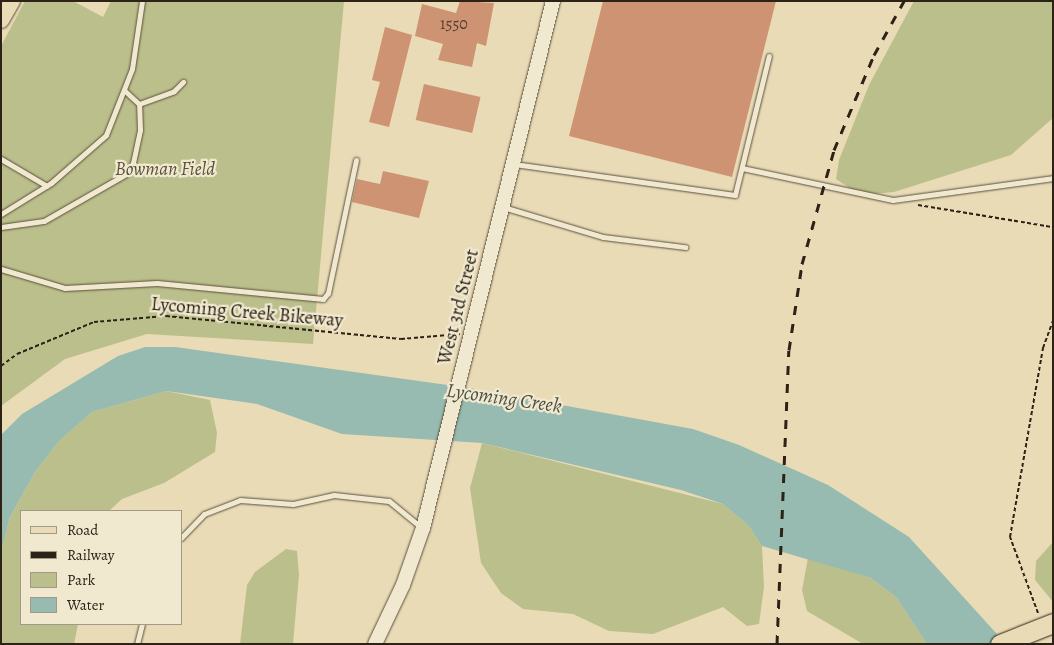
<!DOCTYPE html>
<html>
<head>
<meta charset="utf-8">
<style>
  body { margin:0 }
  #map { position:relative; width:1054px; height:645px; overflow:hidden; background:#e9dbb6; font-family:Alegreya,serif }
  div>[style] { position:absolute }
  .green>* { inset:0; background:#bbbf8b }
  .water>* { inset:0; background:#97bbb0 }
  .building>* { inset:0; background:#ce9373; transform-origin:0 0 }
  .path>* { height:2px; margin-top:-1px; transform-origin:0; background:repeating-linear-gradient(90deg,#2c2216 0 4px,transparent 0 6.5px) }
  .roads { filter:drop-shadow(0 0 1px #5b503e) drop-shadow(0 0 1px #5b503e) }
  .service>* { height:5px; margin:-2.5px; padding:0 2.5px; transform-origin:2.5px; border-radius:2.5px; background:#f1e8d0 }
  .secondary>* { height:14px; margin:-7px; padding:0 7px; transform-origin:7px; border-radius:7px; background:#f1e8d0 }
  .primary>* { height:16px; margin:-8px; padding:0 8px; transform-origin:8px; border-radius:8px; background:#e9dbb6 }
  .rail>* { height:3px; margin-top:-1.5px; transform-origin:0; background:repeating-linear-gradient(90deg,#2c2216 0 9px,transparent 0 18px) }
  .bridges { filter:drop-shadow(0 0 1px #2c2216) drop-shadow(0 0 1px #2c2216) }
  .motorway-bridge>* { height:19px; margin:-9.5px; padding:0 9.5px; transform-origin:9.5px; border-radius:9.5px; background:#e9dbb6 }
  span { translate:-50% -50%; white-space:nowrap; text-align:center; line-height:1.15; -webkit-text-stroke:4.5px #f1e8d0; paint-order:stroke }
  .number-label { font-size:16px; color:#543e2d }
  .number-label span { -webkit-text-stroke-width:0 }
  .park-label { font-size:19px; color:#575139; font-style:italic }
  .street-label { font-size:19px; color:#2c2216 }
  .water-label { font-size:20px; color:#4c5044; font-style:italic }
  .frame { position:absolute; inset:0; border:2px solid #2c2216; pointer-events:none }
  .legend { position:absolute; left:20px; top:510px; width:162px; height:115px; box-sizing:border-box; background:#f1e8d0; border:1px solid #a29986; margin:0; padding:6px 9px; list-style:none; font-size:15px; color:#2c2216 }
  .legend li { display:flex; align-items:center; gap:10px; height:25px }
  .legend b { width:25px; border:1px solid #a29986 }
</style>
</head>
<body>
<div id="map">
  <div class="green">
    <i style="clip-path:polygon(25px 1px,73px 1px,103px 17px,111px 1px,344px 1px,313px 344px,147px 334px,65px 359px,1px 406px,1px 46px)"></i>
    <i style="clip-path:polygon(914px 1px,1053px 1px,1053px 118px,1011px 155px,894px 192px,872px 194px,851px 189px,836px 179px,839px 160px,869px 85px)"></i>
    <i style="clip-path:polygon(166px 391px,210px 400px,217px 433px,215px 452px,164px 483px,122px 499px,109px 511px,21px 511px,21px 624px,78px 624px,74px 644px,1px 644px,1px 552px,10px 517px,35px 472px,59px 441px,92px 412px)"></i>
    <i style="clip-path:polygon(482px 443px,723px 504px,748px 525px,762px 546px,764px 587px,759px 624px,747px 626px,723px 607px,653px 634px,609px 631px,573px 614px,523px 609px,501px 593px,481px 563px,470px 488px)"></i>
    <i style="clip-path:polygon(1053px 542px,1053px 602px,1035px 580px,1036px 561px)"></i>
    <i style="clip-path:polygon(286px 549px,297px 551px,299px 575px,293px 644px,240px 644px,247px 585px,255px 572px)"></i>
    <i style="clip-path:polygon(808px 558px,871px 578px,896px 597px,927px 644px,863px 644px,807px 611px,802px 590px)"></i>
  </div>
  <div class="water">
    <i style="clip-path:polygon(145px 347px,175px 347px,469px 388px,693px 429px,739px 445px,828px 485px,909px 537px,1006px 644px,927px 644px,896px 597px,871px 578px,762px 546px,748px 525px,723px 504px,681px 490px,482px 443px,342px 434px,257px 404px,166px 391px,92px 412px,59px 441px,35px 472px,10px 517px,1px 552px,1px 435px,22px 414px,118px 356px)"></i>
  </div>
  <div class="building">
    <i style="clip-path:polygon(460px 1px,494px 3px,486px 46px,477px 43px,472px 67px,438px 60px,443px 44px,415px 36px,422px 4px,456px 13px)"></i>
    <i style="clip-path:polygon(603px 1px,776px 1px,732px 177px,569px 136px)"></i>
    <i style="clip-path:polygon(385px 27px,412px 35px,389px 127px,369px 122px,380px 82px,372px 80px)"></i>
    <i style="left:424px;top:84px;width:58px;height:37px;rotate:13deg"></i>
    <i style="clip-path:polygon(383px 171px,429px 181px,419px 218px,352px 202px,357px 179px,380px 184px)"></i>
  </div>
  <div class="path">
    <i style="left:918px;top:205px;width:137px;rotate:9.3deg"></i>
    <i style="left:1px;top:366px;width:20px;rotate:-37deg"></i>
    <i style="left:17px;top:354px;width:83px;rotate:-22.6deg"></i>
    <i style="left:94px;top:322px;width:72px;rotate:-4.8deg"></i>
    <i style="left:166px;top:316px;width:236px;rotate:5.6deg"></i>
    <i style="left:401px;top:339px;width:59px;rotate:-4.8deg"></i>
    <i style="left:1038px;top:613px;width:81px;rotate:-110.2deg"></i>
    <i style="left:1010px;top:537px;width:192px;rotate:-80.1deg"></i>
    <i style="left:1043px;top:348px;width:29px;rotate:-70deg"></i>
  </div>
  <div class="roads">
    <div class="service">
      <i style="left:139px;top:104px;width:37px;rotate:-20deg"></i>
      <i style="left:174px;top:91px;width:13px;rotate:-45deg"></i>
      <i style="left:1px;top:159px;width:53px;rotate:30.4deg"></i>
      <i style="left:514px;top:164px;width:223px;rotate:8deg"></i>
      <i style="left:735px;top:195px;width:143px;rotate:-76.3deg"></i>
      <i style="left:742px;top:168px;width:154px;rotate:12deg"></i>
      <i style="left:893px;top:200px;width:162px;rotate:-7.8deg"></i>
      <i style="left:503px;top:207px;width:104px;rotate:16.7deg"></i>
      <i style="left:603px;top:237px;width:83px;rotate:7deg"></i>
      <i style="left:1px;top:214px;width:59px;rotate:-31.8deg"></i>
      <i style="left:51px;top:183px;width:73px;rotate:-41.1deg"></i>
      <i style="left:106px;top:135px;width:71px;rotate:-68.5deg"></i>
      <i style="left:132px;top:69px;width:69px;rotate:-81.6deg"></i>
      <i style="left:1px;top:227px;width:43px;rotate:-7.9deg"></i>
      <i style="left:44px;top:221px;width:95px;rotate:-29.8deg"></i>
      <i style="left:126px;top:174px;width:13px;rotate:-58deg"></i>
      <i style="left:133px;top:163px;width:34px;rotate:-78deg"></i>
      <i style="left:140px;top:130px;width:26px;rotate:-92deg"></i>
      <i style="left:139px;top:104px;width:18px;rotate:-137deg"></i>
      <i style="left:1px;top:269px;width:67px;rotate:16.5deg"></i>
      <i style="left:65px;top:288px;width:92px;rotate:-3.1deg"></i>
      <i style="left:157px;top:283px;width:167px;rotate:5.5deg"></i>
      <i style="left:323px;top:299px;width:8px;rotate:-50deg"></i>
      <i style="left:328px;top:293px;width:136px;rotate:-78.1deg"></i>
      <i style="left:181px;top:538px;width:33px;rotate:-46deg"></i>
      <i style="left:204px;top:514px;width:39px;rotate:-21deg"></i>
      <i style="left:240px;top:500px;width:53px;rotate:4.3deg"></i>
      <i style="left:293px;top:504px;width:42px;rotate:-12.4deg"></i>
      <i style="left:334px;top:495px;width:55px;rotate:6.2deg"></i>
      <i style="left:389px;top:501px;width:43px;rotate:39.3deg"></i>
      <i style="left:137px;top:644px;width:21px;rotate:-76deg"></i>
    </div>
    <div class="secondary">
      <i style="left:375px;top:644px;width:65px;rotate:-64.6deg"></i>
      <i style="left:403px;top:585px;width:60px;rotate:-70.7deg"></i>
      <i style="left:423px;top:528px;width:543px;rotate:-76.14deg"></i>
    </div>
    <div class="primary">
      <i style="left:1px;top:20px;width:22px;rotate:-60deg"></i>
    </div>
  </div>
  <div class="rail">
    <i style="left:777px;top:644px;width:294px;rotate:-87.7deg"></i>
    <i style="left:789px;top:350px;width:87px;rotate:-81.4deg"></i>
    <i style="left:802px;top:264px;width:118px;rotate:-74.3deg"></i>
    <i style="left:834px;top:150px;width:103px;rotate:-67.2deg"></i>
    <i style="left:874px;top:55px;width:62px;rotate:-60.9deg"></i>
  </div>
  <div class="bridges">
    <div class="motorway-bridge">
      <i style="left:1000px;top:644px;width:57px;rotate:-21.6deg"></i>
    </div>
  </div>
  <div class="number-label">
    <span style="left:454px;top:24px">1550</span>
  </div>
  <div class="park-label">
    <span style="left:165px;top:170px">Bowman Field</span>
  </div>
  <div class="street-label">
    <span style="left:459px;top:307px;rotate:-76deg">West 3rd Street</span>
    <span style="left:247px;top:313px;rotate:5deg">Lycoming Creek Bikeway</span>
  </div>
  <div class="water-label">
    <span style="left:504px;top:398px;rotate:8deg">Lycoming Creek</span>
  </div>
  <div class="frame"></div>
  <ul class="legend">
  <li><b style="height:6px;background:#e9dbb6"></b>Road</li>
  <li><b style="height:6px;background:#2c2216"></b>Railway</li>
  <li><b style="height:14px;background:#bbbf8b"></b>Park</li>
  <li><b style="height:14px;background:#97bbb0"></b>Water</li>
  </ul>
</div>
</body>
</html>
